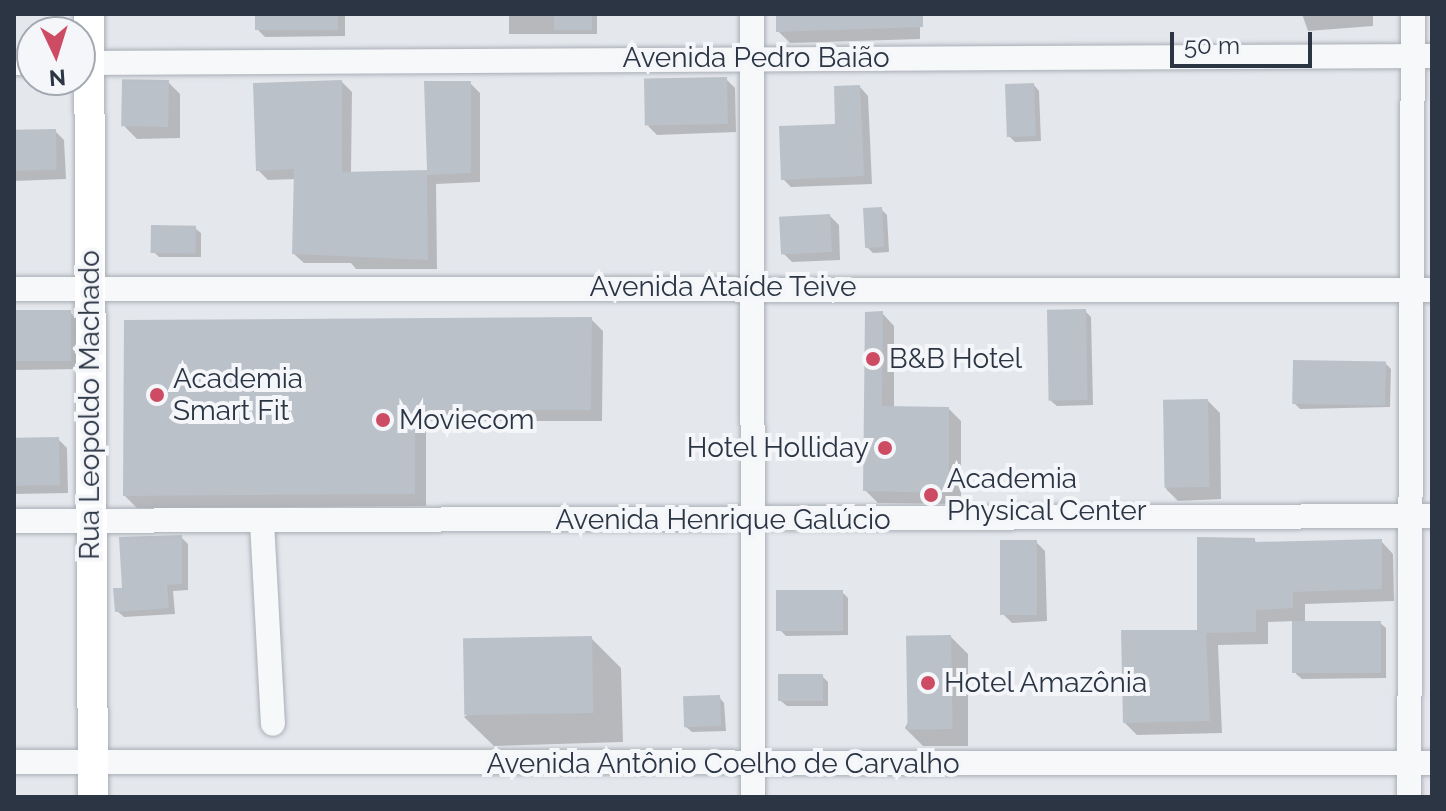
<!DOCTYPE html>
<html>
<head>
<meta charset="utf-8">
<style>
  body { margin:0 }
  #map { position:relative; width:1446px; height:811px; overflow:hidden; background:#e4e7ec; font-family:Raleway,sans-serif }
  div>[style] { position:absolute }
  .shadow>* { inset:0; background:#0003; transform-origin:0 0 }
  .building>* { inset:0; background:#bbc1c9; transform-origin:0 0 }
  .roads { filter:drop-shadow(0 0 2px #a9aeb6) drop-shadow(0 0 2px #a9aeb6) }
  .minor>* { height:24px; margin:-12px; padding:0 12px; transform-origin:12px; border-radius:12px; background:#f7f8fa }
  .major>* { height:30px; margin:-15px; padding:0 15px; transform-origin:15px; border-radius:15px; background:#fff }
  .dots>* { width:22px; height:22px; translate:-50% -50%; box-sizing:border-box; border:4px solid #f4f6f9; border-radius:50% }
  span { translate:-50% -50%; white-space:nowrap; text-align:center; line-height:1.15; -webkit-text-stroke:8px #f4f6f9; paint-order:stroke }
  .street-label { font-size:28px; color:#2b3544 }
  .poi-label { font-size:28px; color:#2b3544 }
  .left { translate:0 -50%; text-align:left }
  .right { translate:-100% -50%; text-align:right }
  .frame { position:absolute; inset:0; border:16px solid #2b3544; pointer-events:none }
  .north { position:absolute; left:16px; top:16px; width:80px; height:80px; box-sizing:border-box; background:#f4f6f9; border:2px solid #a4a9b1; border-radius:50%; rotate:176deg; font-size:22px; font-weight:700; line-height:32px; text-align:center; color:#2b3544 }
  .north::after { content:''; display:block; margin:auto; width:28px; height:36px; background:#ce4b64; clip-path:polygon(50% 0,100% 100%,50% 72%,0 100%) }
  .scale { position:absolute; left:1170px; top:32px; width:142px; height:36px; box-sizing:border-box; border:4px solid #2b3544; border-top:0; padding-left:10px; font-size:24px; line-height:28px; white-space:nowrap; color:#2b3544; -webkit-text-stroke:6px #f4f6f9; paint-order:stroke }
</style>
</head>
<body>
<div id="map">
  <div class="shadow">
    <i style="clip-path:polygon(257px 14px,345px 14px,345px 36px,265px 37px,257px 29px)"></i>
    <i style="left:509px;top:14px;width:88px;height:20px"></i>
    <i style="clip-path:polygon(778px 14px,920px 14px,920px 39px,790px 43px,778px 31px)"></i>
    <i style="clip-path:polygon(1302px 14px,1373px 14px,1373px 26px,1308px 31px)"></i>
    <i style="clip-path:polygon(726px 79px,735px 88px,736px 132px,657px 135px,648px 126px)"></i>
    <i style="clip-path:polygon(168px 82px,180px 94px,180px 138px,137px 139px,125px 127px)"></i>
    <i style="clip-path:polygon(342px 82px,352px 92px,351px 174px,429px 172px,470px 83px,480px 93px,480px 182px,436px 184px,437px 269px,356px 269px,351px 263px,304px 263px,294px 254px,296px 179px,268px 180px,258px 170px)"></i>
    <i style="clip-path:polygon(1034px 85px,1039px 91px,1041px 141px,1015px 142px,1009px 136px)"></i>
    <i style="clip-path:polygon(860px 87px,868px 96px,872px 184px,791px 187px,783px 179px,837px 126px)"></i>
    <i style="clip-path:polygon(55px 131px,64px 140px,66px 179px,14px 181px,14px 132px)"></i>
    <i style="clip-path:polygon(881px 209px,887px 215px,889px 252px,873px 253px,867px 247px)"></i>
    <i style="clip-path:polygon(830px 216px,839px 225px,840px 260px,792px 262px,783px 253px)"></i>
    <i style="clip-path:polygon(195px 228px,201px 233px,201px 257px,159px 257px,154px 252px)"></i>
    <i style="clip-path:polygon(1085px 311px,1091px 317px,1093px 405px,1057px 406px,1051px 401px)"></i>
    <i style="clip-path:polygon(14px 312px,70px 312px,79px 321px,80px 369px,14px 370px)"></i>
    <i style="clip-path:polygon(882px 313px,894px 326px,894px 408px,949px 409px,961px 421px,961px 504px,878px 503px,865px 490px)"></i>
    <i style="clip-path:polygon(591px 319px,603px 331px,602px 421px,426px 421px,426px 506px,137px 508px,125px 496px)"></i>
    <i style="clip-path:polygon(1385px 363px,1391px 369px,1390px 407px,1300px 409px,1294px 403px)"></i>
    <i style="clip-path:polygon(1208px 401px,1220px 413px,1221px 499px,1178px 501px,1166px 489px)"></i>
    <i style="clip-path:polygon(58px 439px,67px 448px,68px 493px,14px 494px,14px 440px)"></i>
    <i style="clip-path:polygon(181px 537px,188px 544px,188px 590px,173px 591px,175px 614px,124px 617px,117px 611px,124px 590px)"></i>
    <i style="clip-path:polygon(1254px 540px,1258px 544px,1381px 541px,1393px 554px,1394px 601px,1305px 604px,1305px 624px,1380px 623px,1386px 628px,1386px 678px,1302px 679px,1296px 674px,1294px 621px,1268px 622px,1268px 644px,1218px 645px,1222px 733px,1137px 735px,1124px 722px,1199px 632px)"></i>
    <i style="clip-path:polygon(1036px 542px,1045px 551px,1047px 621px,1012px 623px,1003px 614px)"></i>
    <i style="clip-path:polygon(842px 592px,848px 598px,848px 635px,786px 636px,781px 631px)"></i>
    <i style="clip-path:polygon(951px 637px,968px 654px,968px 746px,923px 746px,905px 728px)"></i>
    <i style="clip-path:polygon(591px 638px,621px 668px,623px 742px,494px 746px,464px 717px)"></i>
    <i style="clip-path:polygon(822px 676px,828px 682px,828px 706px,787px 706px,781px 701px)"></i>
    <i style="clip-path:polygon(719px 697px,724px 703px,726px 731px,692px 732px,686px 727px)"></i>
  </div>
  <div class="building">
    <i style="left:255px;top:14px;width:83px;height:16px"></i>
    <i style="left:554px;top:14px;width:38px;height:16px"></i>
    <i style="clip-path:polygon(776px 14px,923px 14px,923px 27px,776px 32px)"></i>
    <i style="left:727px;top:77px;width:47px;height:83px;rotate:89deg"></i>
    <i style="left:169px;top:80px;width:47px;height:47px;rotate:91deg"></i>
    <i style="clip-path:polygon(342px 80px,342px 172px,427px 170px,424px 81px,471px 81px,471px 173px,427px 175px,428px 260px,292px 254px,294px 169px,256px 171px,253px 83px)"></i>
    <i style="left:1034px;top:83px;width:53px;height:29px;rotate:88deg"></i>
    <i style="clip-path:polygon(860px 85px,864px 176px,781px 180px,779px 126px,835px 124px,834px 86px)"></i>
    <i style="left:56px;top:129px;width:41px;height:42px;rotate:89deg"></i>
    <i style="left:882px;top:207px;width:40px;height:19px;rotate:87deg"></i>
    <i style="left:830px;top:214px;width:38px;height:51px;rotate:87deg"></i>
    <i style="left:151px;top:225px;width:45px;height:28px;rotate:1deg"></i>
    <i style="left:1086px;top:309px;width:91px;height:39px;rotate:89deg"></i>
    <i style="left:14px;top:310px;width:57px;height:51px"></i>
    <i style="clip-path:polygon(883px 311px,882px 406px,949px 407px,949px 493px,863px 491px,865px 312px)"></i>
    <i style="clip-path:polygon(592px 317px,591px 410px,415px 410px,415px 494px,123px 496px,124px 320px)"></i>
    <i style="left:1293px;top:360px;width:93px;height:44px;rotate:1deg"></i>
    <i style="left:1208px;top:399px;width:88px;height:45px;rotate:89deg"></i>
    <i style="left:59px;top:437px;width:48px;height:45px;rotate:89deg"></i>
    <i style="clip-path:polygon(182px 535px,182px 584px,167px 585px,169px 608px,115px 612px,113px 588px,122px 588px,119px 537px)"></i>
    <i style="clip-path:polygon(1197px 537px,1255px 538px,1255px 542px,1382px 539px,1382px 589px,1293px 592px,1293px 608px,1256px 610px,1256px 632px,1206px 633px,1210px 721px,1123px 723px,1121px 630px,1197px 630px)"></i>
    <i style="left:1000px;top:540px;width:37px;height:75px"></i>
    <i style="left:776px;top:590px;width:67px;height:41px"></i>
    <i style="left:1381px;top:621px;width:52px;height:89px;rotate:90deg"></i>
    <i style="left:951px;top:635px;width:94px;height:45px;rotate:89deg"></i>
    <i style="left:592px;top:636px;width:77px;height:129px;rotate:89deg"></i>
    <i style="left:823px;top:674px;width:27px;height:45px;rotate:90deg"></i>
    <i style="left:720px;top:695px;width:31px;height:37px;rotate:88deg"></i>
  </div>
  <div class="roads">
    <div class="minor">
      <i style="left:752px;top:14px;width:783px;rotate:89.93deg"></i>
      <i style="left:14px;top:63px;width:18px"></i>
      <i style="left:80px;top:63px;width:1352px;rotate:-0.3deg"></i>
      <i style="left:14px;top:289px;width:1418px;rotate:0.04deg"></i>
      <i style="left:14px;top:521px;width:1418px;rotate:-0.2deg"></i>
      <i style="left:262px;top:522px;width:202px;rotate:86.9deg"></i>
      <i style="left:14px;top:762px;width:1418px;rotate:0.04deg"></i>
      <i style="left:1409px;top:797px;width:783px;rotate:-89.71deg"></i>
    </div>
    <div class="major">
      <i style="left:89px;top:14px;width:783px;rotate:89.71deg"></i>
    </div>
  </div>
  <div class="dots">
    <i style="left:873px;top:359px;background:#ce4b64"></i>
    <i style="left:157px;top:395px;background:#ce4b64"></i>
    <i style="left:383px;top:420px;background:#ce4b64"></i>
    <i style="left:885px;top:448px;background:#ce4b64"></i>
    <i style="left:931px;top:495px;background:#ce4b64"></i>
    <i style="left:928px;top:683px;background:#ce4b64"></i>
  </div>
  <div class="street-label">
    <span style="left:756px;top:58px">Avenida Pedro Baião</span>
    <span style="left:723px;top:287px">Avenida Ataíde Teive</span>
    <span style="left:90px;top:405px;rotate:-90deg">Rua Leopoldo Machado</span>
    <span style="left:723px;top:520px">Avenida Henrique Galúcio</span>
    <span style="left:723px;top:764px">Avenida Antônio Coelho de Carvalho</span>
  </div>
  <div class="poi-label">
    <span class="left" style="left:889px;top:359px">B&amp;B Hotel</span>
    <span class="left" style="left:173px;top:395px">Academia<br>Smart Fit</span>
    <span class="left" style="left:399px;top:420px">Moviecom</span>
    <span class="right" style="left:869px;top:448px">Hotel Holliday</span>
    <span class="left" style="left:947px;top:495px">Academia<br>Physical Center</span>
    <span class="left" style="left:944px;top:683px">Hotel Amazônia</span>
  </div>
  <div class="frame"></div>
  <div class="north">N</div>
  <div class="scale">50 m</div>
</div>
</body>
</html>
